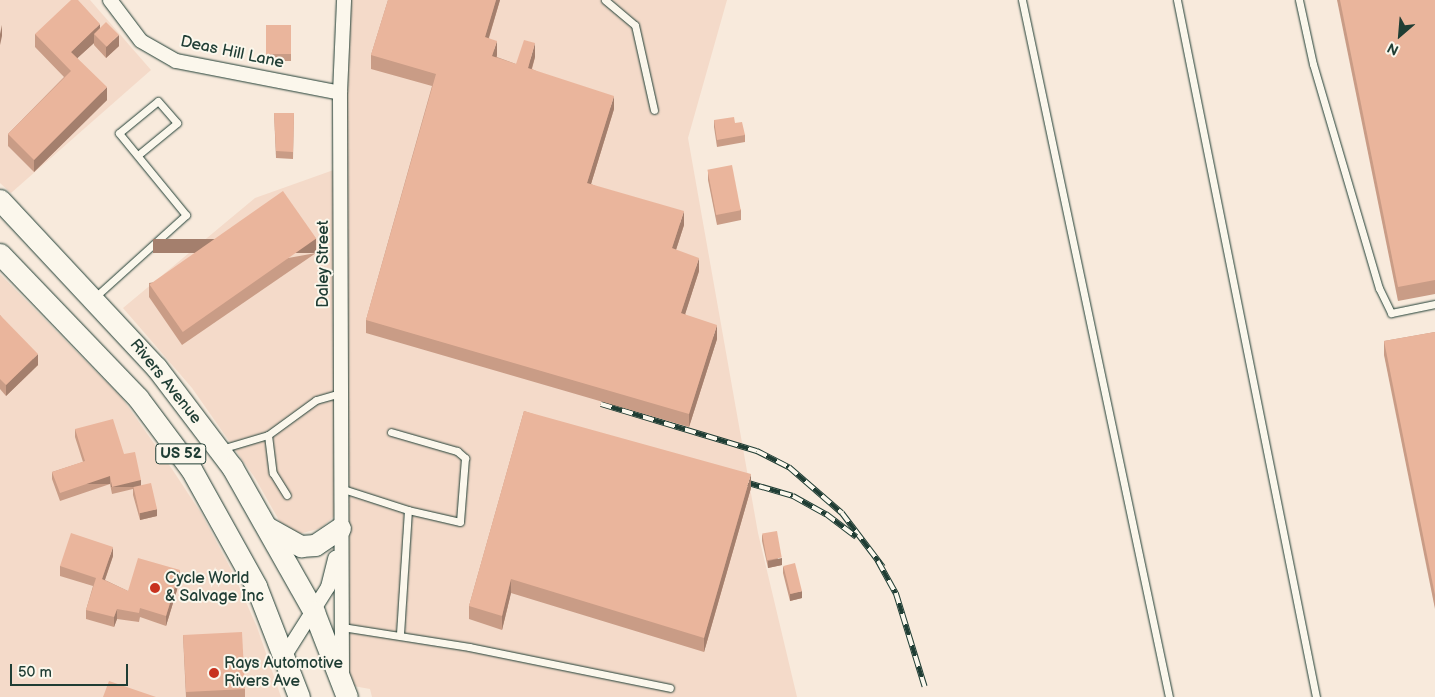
<!DOCTYPE html>
<html>
<head>
<meta charset="utf-8">
<style>
  body { margin:0 }
  #map { position:relative; width:1435px; height:697px; overflow:hidden; background:#f8eadc; font-family:"Balsamiq Sans",sans-serif }
  div>[style] { position:absolute }
  .built>* { inset:0; background:#f4dac9 }
  .roads { filter:drop-shadow(0 0 1px #1f3d34) drop-shadow(0 0 1px #1f3d34) }
  .lane>* { height:7px; margin:-3.5px; padding:0 3.5px; transform-origin:3.5px; border-radius:3.5px; background:#fbf7ec }
  .street>* { height:14px; margin:-7px; padding:0 7px; transform-origin:7px; border-radius:7px; background:#fbf7ec }
  .primary>* { height:21px; margin:-10.5px; padding:0 10.5px; transform-origin:10.5px; border-radius:10.5px; background:#fbf7ec }
  .rail>* { height:5.5px; margin-top:-2.75px; transform-origin:0; background:repeating-linear-gradient(90deg,#fbf7ec 0 11px,#1f3d34 0 22px); box-sizing:border-box; border-block:1px solid #1f3d34 }
  .wall>* { inset:0; background:#c99c86; transform-origin:0 0 }
  .shaded-wall>* { inset:0; background:#a47f6d; transform-origin:0 0 }
  .building>* { inset:0; background:#eab59c; transform-origin:0 0 }
  .dots>* { width:14px; height:14px; translate:-50% -50%; box-sizing:border-box; border:2px solid #fbf7ec; border-radius:50% }
  span { translate:-50% -50%; white-space:nowrap; text-align:center; line-height:1.15; -webkit-text-stroke:4px #fbf7ec; paint-order:stroke }
  .shield-label span { padding:1px 4px; background:#fbf7ec; border:1px solid; border-radius:4px; -webkit-text-stroke-width:0 }
  .shield-label { font-size:15px; color:#1f3d34; font-weight:700 }
  .street-label { font-size:16px; color:#1f3d34 }
  .poi-label { font-size:16px; color:#1f3d34 }
  .left { translate:0 -50%; text-align:left }
  .north { position:absolute; left:1375px; top:10px; width:50px; height:50px; -webkit-text-stroke:4px #fbf7ec; paint-order:stroke; rotate:207deg; font-size:14px; font-weight:700; line-height:20px; text-align:center; color:#1f3d34 }
  .north::after { content:''; display:block; margin:auto; width:18px; height:22px; background:#1f3d34; clip-path:polygon(50% 0,100% 100%,50% 72%,0 100%) }
  .scale { position:absolute; left:10px; top:664px; width:118px; height:22px; box-sizing:border-box; border:2px solid #1f3d34; border-top:0; padding-left:6px; font-size:15px; line-height:18px; white-space:nowrap; color:#1f3d34; -webkit-text-stroke:4px #fbf7ec; paint-order:stroke }
</style>
</head>
<body>
<div id="map">
  <div class="built">
    <i style="clip-path:polygon(0 0,90px 0,151px 70px,11px 193px,0 183px)"></i>
    <i style="clip-path:polygon(346px 0,727px 0,688px 138px,758px 533px,797px 697px,372px 697px,370px 689px,342px 684px)"></i>
    <i style="clip-path:polygon(342px 167px,340px 511px,321px 528px,299px 534px,280px 522px,255px 478px,192px 388px,123px 308px,255px 198px)"></i>
    <i style="clip-path:polygon(0 274px,122px 398px,172px 469px,201px 513px,233px 573px,257px 627px,281px 697px,0 697px)"></i>
  </div>
  <div class="roads">
    <div class="lane">
      <i style="left:605px;top:0;width:39px;rotate:40deg"></i>
      <i style="left:635px;top:25px;width:87px;rotate:77.4deg"></i>
      <i style="left:1022px;top:0;width:712px;rotate:78.09deg"></i>
      <i style="left:1177px;top:0;width:711px;rotate:78.72deg"></i>
      <i style="left:1299px;top:0;width:66px;rotate:77.7deg"></i>
      <i style="left:1313px;top:64px;width:234px;rotate:73.6deg"></i>
      <i style="left:1379px;top:288px;width:28px;rotate:64deg"></i>
      <i style="left:1391px;top:313px;width:45px;rotate:-11.6deg"></i>
      <i style="left:94px;top:298px;width:124px;rotate:-42.1deg"></i>
      <i style="left:186px;top:215px;width:106px;rotate:-129.3deg"></i>
      <i style="left:119px;top:133px;width:50px;rotate:-39.4deg"></i>
      <i style="left:158px;top:101px;width:29px;rotate:49deg"></i>
      <i style="left:177px;top:123px;width:50px;rotate:140.6deg"></i>
      <i style="left:391px;top:432px;width:69px;rotate:16.1deg"></i>
      <i style="left:457px;top:451px;width:11px;rotate:41deg"></i>
      <i style="left:465px;top:458px;width:64px;rotate:94.5deg"></i>
      <i style="left:460px;top:522px;width:53px;rotate:-167deg"></i>
      <i style="left:268px;top:435px;width:38px;rotate:83deg"></i>
      <i style="left:273px;top:473px;width:26px;rotate:58deg"></i>
      <i style="left:221px;top:449px;width:49px;rotate:-16.6deg"></i>
      <i style="left:268px;top:435px;width:59px;rotate:-36.1deg"></i>
      <i style="left:316px;top:400px;width:26px;rotate:-16deg"></i>
      <i style="left:340px;top:488px;width:71px;rotate:17.9deg"></i>
      <i style="left:408px;top:510px;width:125px;rotate:93.7deg"></i>
      <i style="left:342px;top:627px;width:129px;rotate:8.9deg"></i>
      <i style="left:469px;top:647px;width:205px;rotate:11.5deg"></i>
    </div>
    <div class="street">
      <i style="left:110px;top:0;width:51px;rotate:52.9deg"></i>
      <i style="left:141px;top:41px;width:40px;rotate:29.7deg"></i>
      <i style="left:176px;top:61px;width:167px;rotate:11deg"></i>
      <i style="left:285px;top:655px;width:80px;rotate:-57.7deg"></i>
      <i style="left:328px;top:587px;width:30px;rotate:-76deg"></i>
      <i style="left:342px;top:672px;width:579px;rotate:-90.2deg"></i>
      <i style="left:340px;top:93px;width:93px;rotate:-87.5deg"></i>
    </div>
    <div class="primary">
      <i style="left:0;top:200px;width:229px;rotate:47deg"></i>
      <i style="left:156px;top:367px;width:126px;rotate:52.8deg"></i>
      <i style="left:232px;top:467px;width:167px;rotate:60.5deg"></i>
      <i style="left:314px;top:612px;width:91px;rotate:68.8deg"></i>
      <i style="left:0;top:254px;width:199px;rotate:46.2deg"></i>
      <i style="left:138px;top:398px;width:89px;rotate:53.3deg"></i>
      <i style="left:191px;top:469px;width:134px;rotate:60.9deg"></i>
      <i style="left:256px;top:586px;width:119px;rotate:68.8deg"></i>
      <i style="left:268px;top:528px;width:38px;rotate:29deg"></i>
      <i style="left:301px;top:546px;width:14px;rotate:-4deg"></i>
      <i style="left:315px;top:545px;width:30px;rotate:-34deg"></i>
    </div>
  </div>
  <div class="rail">
    <i style="left:601px;top:404px;width:163px;rotate:16.8deg"></i>
    <i style="left:757px;top:451px;width:36px;rotate:27deg"></i>
    <i style="left:789px;top:467px;width:70px;rotate:41deg"></i>
    <i style="left:842px;top:513px;width:68px;rotate:52.8deg"></i>
    <i style="left:738px;top:480px;width:57px;rotate:16.2deg"></i>
    <i style="left:793px;top:496px;width:38px;rotate:29deg"></i>
    <i style="left:826px;top:514px;width:38px;rotate:37deg"></i>
    <i style="left:878px;top:561px;width:37px;rotate:61deg"></i>
    <i style="left:896px;top:593px;width:98px;rotate:72.9deg"></i>
  </div>
  <div class="wall">
    <i style="clip-path:polygon(388px 0,500px 0,489px 38px,497px 55px,497px 57px,516px 64px,535px 57px,532px 69px,614px 109px,591px 184px,684px 225px,676px 250px,699px 271px,685px 314px,717px 339px,689px 427px,366px 333px,366px 320px,432px 86px,371px 69px,371px 55px)"></i>
    <i style="clip-path:polygon(1337px 0,1435px 0,1435px 294px,1398px 301px)"></i>
    <i style="left:291px;top:25px;width:36px;height:25px;rotate:90deg"></i>
    <i style="clip-path:polygon(100px 28px,119px 46px,106px 58px,94px 45px,94px 43px,77px 58px,107px 100px,34px 172px,8px 146px,8px 134px,64px 77px,35px 47px,35px 34px)"></i>
    <i style="clip-path:polygon(274px 113px,294px 113px,293px 159px,276px 158px)"></i>
    <i style="clip-path:polygon(714px 120px,735px 123px,745px 135px,745px 142px,717px 147px,714px 127px)"></i>
    <i style="clip-path:polygon(708px 170px,741px 210px,741px 220px,717px 225px,708px 180px)"></i>
    <i style="clip-path:polygon(316px 253px,182px 345px,149px 297px,149px 283px)"></i>
    <i style="clip-path:polygon(0 315px,38px 365px,6px 396px,0 389px)"></i>
    <i style="clip-path:polygon(1435px 332px,1435px 609px,1384px 355px,1384px 341px)"></i>
    <i style="clip-path:polygon(524px 411px,751px 488px,704px 652px,511px 593px,502px 630px,469px 619px,469px 606px)"></i>
    <i style="clip-path:polygon(75px 429px,124px 454px,157px 516px,140px 520px,133px 495px,133px 489px,112px 494px,110px 484px,60px 501px,52px 479px,52px 472px,83px 462px,75px 437px)"></i>
    <i style="clip-path:polygon(762px 534px,782px 565px,768px 568px,762px 541px)"></i>
    <i style="clip-path:polygon(113px 556px,105px 580px,128px 591px,180px 580px,166px 626px,140px 617px,139px 622px,117px 619px,114px 627px,86px 619px,86px 610px,93px 586px,60px 576px,60px 566px)"></i>
    <i style="clip-path:polygon(783px 566px,802px 598px,790px 601px,783px 573px)"></i>
    <i style="clip-path:polygon(183px 635px,245px 689px,245px 697px,186px 697px)"></i>
  </div>
  <div class="shaded-wall">
    <i style="clip-path:polygon(496px 0,500px 0,485px 50px,485px 37px)"></i>
    <i style="clip-path:polygon(100px 24px,100px 36px,94px 34px,94px 43px,71px 64px,71px 52px)"></i>
    <i style="clip-path:polygon(2px 25px,2px 36px,0 45px,0 34px)"></i>
    <i style="clip-path:polygon(119px 35px,119px 46px,106px 58px,106px 47px)"></i>
    <i style="clip-path:polygon(497px 41px,497px 55px,492px 70px,492px 56px)"></i>
    <i style="clip-path:polygon(535px 43px,535px 57px,528px 81px,528px 68px)"></i>
    <i style="clip-path:polygon(107px 87px,107px 100px,34px 172px,34px 160px)"></i>
    <i style="clip-path:polygon(614px 96px,614px 109px,587px 197px,587px 183px)"></i>
    <i style="clip-path:polygon(684px 211px,684px 225px,672px 262px,672px 248px)"></i>
    <i style="left:316px;top:239px;width:14px;height:163px;rotate:90deg"></i>
    <i style="clip-path:polygon(699px 258px,699px 271px,681px 327px,681px 313px)"></i>
    <i style="clip-path:polygon(717px 325px,717px 339px,689px 427px,689px 414px)"></i>
    <i style="clip-path:polygon(38px 354px,38px 365px,6px 396px,6px 385px)"></i>
    <i style="clip-path:polygon(751px 474px,751px 488px,704px 652px,704px 638px)"></i>
    <i style="left:110px;top:476px;width:8px;height:53px;rotate:90deg"></i>
    <i style="left:141px;top:480px;width:7px;height:30px;rotate:90deg"></i>
    <i style="clip-path:polygon(157px 509px,157px 516px,140px 520px,140px 513px)"></i>
    <i style="clip-path:polygon(113px 547px,113px 556px,102px 588px,102px 579px)"></i>
    <i style="clip-path:polygon(782px 558px,782px 565px,768px 568px,768px 561px)"></i>
    <i style="clip-path:polygon(180px 570px,180px 580px,166px 626px,166px 616px)"></i>
    <i style="clip-path:polygon(511px 579px,511px 593px,502px 630px,502px 616px)"></i>
    <i style="clip-path:polygon(802px 591px,802px 598px,790px 601px,790px 594px)"></i>
    <i style="clip-path:polygon(117px 609px,117px 619px,114px 627px,114px 617px)"></i>
  </div>
  <div class="building">
    <i style="clip-path:polygon(71px 0,78px 0,100px 24px,71px 52px,107px 87px,34px 160px,8px 134px,71px 71px,35px 34px)"></i>
    <i style="clip-path:polygon(388px 0,496px 0,485px 37px,497px 41px,492px 56px,516px 64px,524px 40px,535px 43px,528px 68px,614px 96px,587px 183px,684px 211px,672px 248px,699px 258px,681px 313px,717px 325px,689px 414px,366px 320px,436px 74px,371px 55px)"></i>
    <i style="clip-path:polygon(1340px 0,1435px 0,1435px 280px,1398px 287px)"></i>
    <i style="left:106px;top:22px;width:18px;height:17px;rotate:45deg"></i>
    <i style="left:291px;top:25px;width:29px;height:25px;rotate:90deg"></i>
    <i style="clip-path:polygon(274px 113px,294px 113px,293px 152px,276px 151px)"></i>
    <i style="clip-path:polygon(734px 117px,735px 123px,742px 122px,745px 135px,717px 140px,714px 120px)"></i>
    <i style="left:732px;top:165px;width:46px;height:25px;rotate:79deg"></i>
    <i style="left:283px;top:191px;width:58px;height:163px;rotate:55deg"></i>
    <i style="clip-path:polygon(0 315px,38px 354px,6px 385px,0 379px)"></i>
    <i style="clip-path:polygon(1435px 332px,1435px 595px,1384px 341px)"></i>
    <i style="clip-path:polygon(524px 411px,751px 474px,704px 638px,511px 579px,502px 616px,469px 606px)"></i>
    <i style="clip-path:polygon(113px 419px,124px 454px,135px 452px,141px 480px,112px 487px,110px 476px,60px 493px,52px 472px,85px 461px,75px 429px)"></i>
    <i style="left:151px;top:483px;width:27px;height:18px;rotate:77deg"></i>
    <i style="left:777px;top:531px;width:27px;height:15px;rotate:80deg"></i>
    <i style="clip-path:polygon(71px 533px,113px 547px,102px 579px,128px 591px,138px 558px,180px 570px,166px 616px,140px 608px,139px 613px,117px 609px,114px 617px,86px 610px,96px 578px,60px 566px)"></i>
    <i style="left:795px;top:563px;width:29px;height:12px;rotate:76deg"></i>
    <i style="left:242px;top:632px;width:57px;height:59px;rotate:87deg"></i>
    <i style="clip-path:polygon(109px 681px,156px 697px,103px 697px)"></i>
  </div>
  <div class="dots">
    <i style="left:155px;top:588px;background:#c8321e"></i>
    <i style="left:214px;top:673px;background:#c8321e"></i>
  </div>
  <div class="shield-label">
    <span style="left:181px;top:454px">US 52</span>
  </div>
  <div class="street-label">
    <span style="left:232px;top:53px;rotate:12deg">Deas Hill Lane</span>
    <span style="left:324px;top:264px;rotate:-90deg">Daley Street</span>
    <span style="left:165px;top:382px;rotate:51deg">Rivers Avenue</span>
  </div>
  <div class="poi-label">
    <span class="left" style="left:165px;top:588px">Cycle World<br>&amp; Salvage Inc</span>
    <span class="left" style="left:224px;top:673px">Rays Automotive<br>Rivers Ave</span>
  </div>
  <div class="north">N</div>
  <div class="scale">50 m</div>
</div>
</body>
</html>
